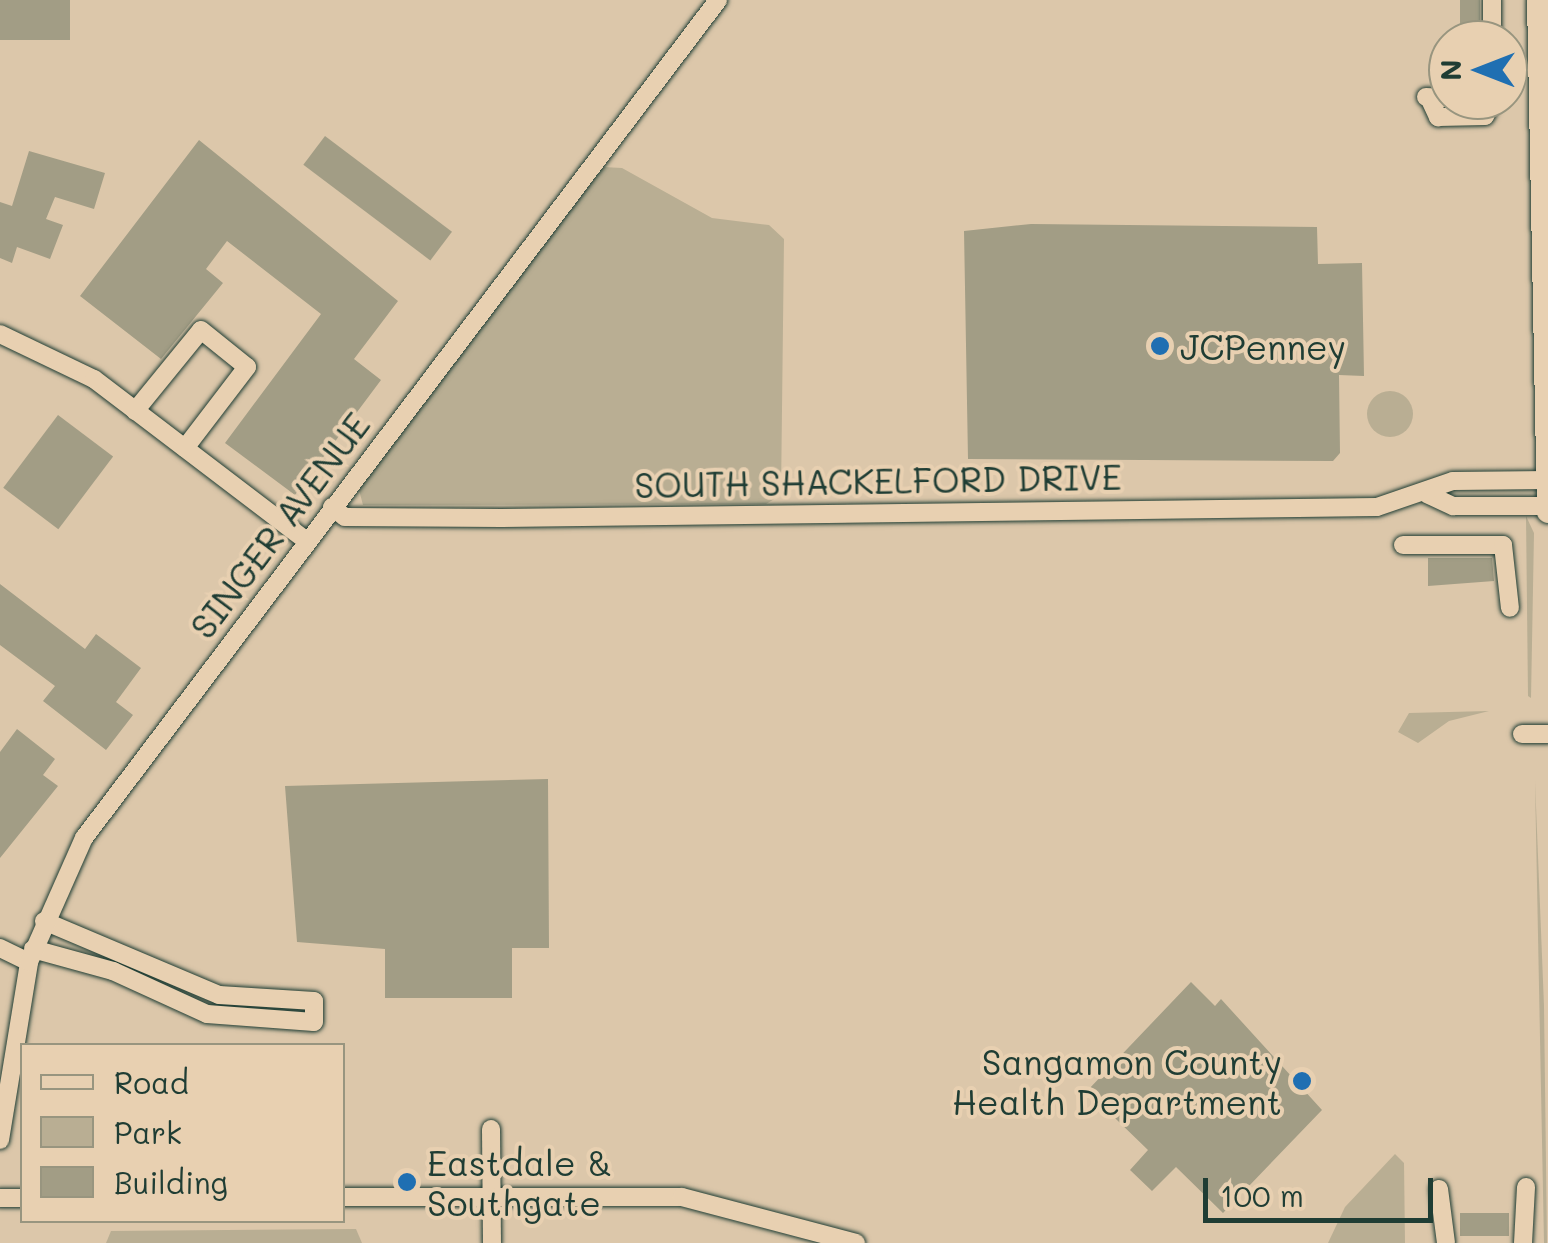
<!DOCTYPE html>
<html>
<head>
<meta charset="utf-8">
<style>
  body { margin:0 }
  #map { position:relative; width:1548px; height:1243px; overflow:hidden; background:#dcc7aa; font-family:Mali,sans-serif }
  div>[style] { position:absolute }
  .green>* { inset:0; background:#b9ae93 }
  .round { border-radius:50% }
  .building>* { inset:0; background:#a29d85; transform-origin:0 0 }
  .roads { filter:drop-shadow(0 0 2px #1f3d34) drop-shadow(0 0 2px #1f3d34) }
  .minor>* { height:18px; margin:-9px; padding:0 9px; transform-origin:9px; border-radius:9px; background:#e8d0b1 }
  .major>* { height:22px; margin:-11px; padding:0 11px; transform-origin:11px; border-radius:11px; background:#e8d0b1 }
  .dots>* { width:28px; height:28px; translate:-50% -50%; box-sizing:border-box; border:5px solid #e8d0b1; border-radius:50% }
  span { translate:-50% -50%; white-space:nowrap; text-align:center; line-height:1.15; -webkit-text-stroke:8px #e8d0b1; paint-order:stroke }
  .poi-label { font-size:35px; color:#1f3d34 }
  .left { translate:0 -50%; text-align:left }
  .right { translate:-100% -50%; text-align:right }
  .street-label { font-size:35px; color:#1f3d34 }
  .legend { position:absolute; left:20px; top:1043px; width:325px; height:180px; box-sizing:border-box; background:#e8d0b1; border:2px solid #98957f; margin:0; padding:12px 18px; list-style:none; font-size:30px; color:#1f3d34 }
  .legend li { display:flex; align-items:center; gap:20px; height:50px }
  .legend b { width:50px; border:2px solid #98957f }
  .north { position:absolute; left:1428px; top:20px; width:100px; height:100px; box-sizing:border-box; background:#e8d0b1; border:2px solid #98957f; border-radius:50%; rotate:270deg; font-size:28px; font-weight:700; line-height:40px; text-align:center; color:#1f3d34 }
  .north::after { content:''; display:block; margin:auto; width:35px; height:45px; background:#1f6fb2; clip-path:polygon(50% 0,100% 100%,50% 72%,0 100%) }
  .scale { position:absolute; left:1203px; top:1178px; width:230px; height:45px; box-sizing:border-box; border:5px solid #1f3d34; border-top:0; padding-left:12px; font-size:30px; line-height:35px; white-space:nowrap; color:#1f3d34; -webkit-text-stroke:8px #e8d0b1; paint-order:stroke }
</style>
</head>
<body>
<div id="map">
  <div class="green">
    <i style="clip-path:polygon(603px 167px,622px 168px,712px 218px,769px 225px,784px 239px,781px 495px,766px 504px,363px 505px,358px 486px)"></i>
    <i class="round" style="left:1367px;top:391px;width:46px;height:46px"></i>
    <i style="clip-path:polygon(1526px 516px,1534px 533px,1531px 698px,1528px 696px)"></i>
    <i style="clip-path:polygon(1489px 711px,1449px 721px,1418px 743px,1398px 732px,1409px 713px)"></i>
    <i style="clip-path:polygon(1535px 781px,1544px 1006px,1547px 1243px,1544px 1243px)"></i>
    <i style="clip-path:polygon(1395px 1154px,1404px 1163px,1405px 1243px,1328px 1243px,1345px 1207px)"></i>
    <i style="clip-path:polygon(356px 1229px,362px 1243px,106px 1243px,111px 1231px)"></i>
  </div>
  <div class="building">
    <i style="left:0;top:0;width:70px;height:40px"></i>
    <i style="left:1460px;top:0;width:20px;height:40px"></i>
    <i style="left:325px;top:136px;width:159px;height:36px;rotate:37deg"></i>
    <i style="clip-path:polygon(199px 140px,398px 301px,354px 359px,381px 380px,295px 495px,225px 443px,321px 314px,227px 241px,206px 269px,223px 283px,161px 359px,80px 296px)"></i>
    <i style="clip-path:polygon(29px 151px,105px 173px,94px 209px,55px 197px,46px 219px,63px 225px,50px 259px,17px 247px,12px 263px,0 258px,0 202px,12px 206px)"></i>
    <i style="clip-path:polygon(1031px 224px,1317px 227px,1318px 264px,1362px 263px,1364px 376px,1339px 375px,1340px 453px,1333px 461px,968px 459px,964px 231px)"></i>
    <i style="left:58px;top:415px;width:69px;height:91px;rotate:37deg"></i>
    <i style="clip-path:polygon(1428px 558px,1492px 558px,1494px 581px,1428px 586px)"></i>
    <i style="clip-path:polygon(0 584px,85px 649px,96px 634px,141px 668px,116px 702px,133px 715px,106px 750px,43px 701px,55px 686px,0 645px)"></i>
    <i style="clip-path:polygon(17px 729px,55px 759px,43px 775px,58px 786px,0 858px,0 752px)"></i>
    <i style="clip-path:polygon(548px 779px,549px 948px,512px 948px,512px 998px,385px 998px,385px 949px,297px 942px,285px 786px)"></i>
    <i style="clip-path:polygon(1191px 982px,1215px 1006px,1221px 999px,1322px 1110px,1223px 1213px,1176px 1167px,1152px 1191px,1130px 1170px,1148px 1150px,1087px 1091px)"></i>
    <i style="left:1460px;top:1213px;width:49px;height:23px"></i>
  </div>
  <div class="roads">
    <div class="minor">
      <i style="left:1492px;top:0;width:40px;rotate:90deg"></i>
      <i style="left:1426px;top:97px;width:60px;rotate:2.9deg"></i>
      <i style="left:1431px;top:102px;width:17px;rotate:65deg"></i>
      <i style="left:1438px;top:117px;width:47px;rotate:-1.2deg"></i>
      <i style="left:1485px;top:116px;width:18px;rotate:-63deg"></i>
      <i style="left:0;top:334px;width:104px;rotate:25.6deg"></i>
      <i style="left:94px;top:379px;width:268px;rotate:37.3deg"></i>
      <i style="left:135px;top:411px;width:104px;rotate:-50.8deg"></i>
      <i style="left:201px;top:330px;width:59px;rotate:38.8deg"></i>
      <i style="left:247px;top:367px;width:102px;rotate:127.4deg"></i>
      <i style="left:1427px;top:494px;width:29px;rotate:25deg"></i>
      <i style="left:1453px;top:506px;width:95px"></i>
      <i style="left:332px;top:507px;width:16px;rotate:38deg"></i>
      <i style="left:345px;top:517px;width:157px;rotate:0.4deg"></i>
      <i style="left:502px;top:518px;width:875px;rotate:-0.72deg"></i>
      <i style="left:1377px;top:507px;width:80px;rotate:-18.9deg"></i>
      <i style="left:1453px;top:481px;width:95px;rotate:-0.6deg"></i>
      <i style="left:1403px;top:545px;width:100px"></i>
      <i style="left:1503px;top:545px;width:63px;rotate:83.7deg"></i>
      <i style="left:1522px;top:734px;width:26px"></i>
      <i style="left:0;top:948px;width:32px;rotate:26deg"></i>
      <i style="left:33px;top:949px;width:83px;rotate:15.4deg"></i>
      <i style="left:113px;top:971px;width:103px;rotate:24.6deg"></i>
      <i style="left:207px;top:1014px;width:107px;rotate:4.3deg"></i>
      <i style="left:314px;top:1022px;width:21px;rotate:-90deg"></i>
      <i style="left:314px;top:1001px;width:95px;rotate:-176.4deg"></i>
      <i style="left:219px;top:995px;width:190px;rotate:-157.1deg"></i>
      <i style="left:491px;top:1129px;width:114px;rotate:89.5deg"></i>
      <i style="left:0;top:1140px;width:180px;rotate:-80.7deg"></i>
      <i style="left:29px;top:962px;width:136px;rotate:-66.1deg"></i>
      <i style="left:84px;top:838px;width:1051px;rotate:-52.89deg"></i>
      <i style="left:1439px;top:1189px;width:54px;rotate:82.6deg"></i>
      <i style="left:342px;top:1197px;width:340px"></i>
      <i style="left:682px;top:1197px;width:180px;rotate:14.8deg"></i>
      <i style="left:0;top:1198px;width:22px"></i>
      <i style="left:1523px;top:1243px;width:56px;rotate:-86.9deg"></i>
    </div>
    <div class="major">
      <i style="left:1538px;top:0;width:512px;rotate:88.88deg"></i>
    </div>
  </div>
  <div class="dots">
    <i style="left:1160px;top:346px;background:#1f6fb2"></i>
    <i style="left:1302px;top:1081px;background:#1f6fb2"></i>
    <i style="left:407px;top:1182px;background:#1f6fb2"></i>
  </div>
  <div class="poi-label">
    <span class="left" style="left:1180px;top:346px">JCPenney</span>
    <span class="right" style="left:1282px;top:1081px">Sangamon County<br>Health Department</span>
    <span class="left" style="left:427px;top:1182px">Eastdale &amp;<br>Southgate</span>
  </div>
  <div class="street-label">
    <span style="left:878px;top:480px;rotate:-1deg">SOUTH SHACKELFORD DRIVE</span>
    <span style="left:279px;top:525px;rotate:-53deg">SINGER AVENUE</span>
  </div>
  <ul class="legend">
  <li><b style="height:12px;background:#e8d0b1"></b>Road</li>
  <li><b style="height:28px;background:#b9ae93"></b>Park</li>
  <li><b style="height:28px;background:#a29d85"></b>Building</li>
  </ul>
  <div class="north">N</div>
  <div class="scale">100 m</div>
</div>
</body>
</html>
